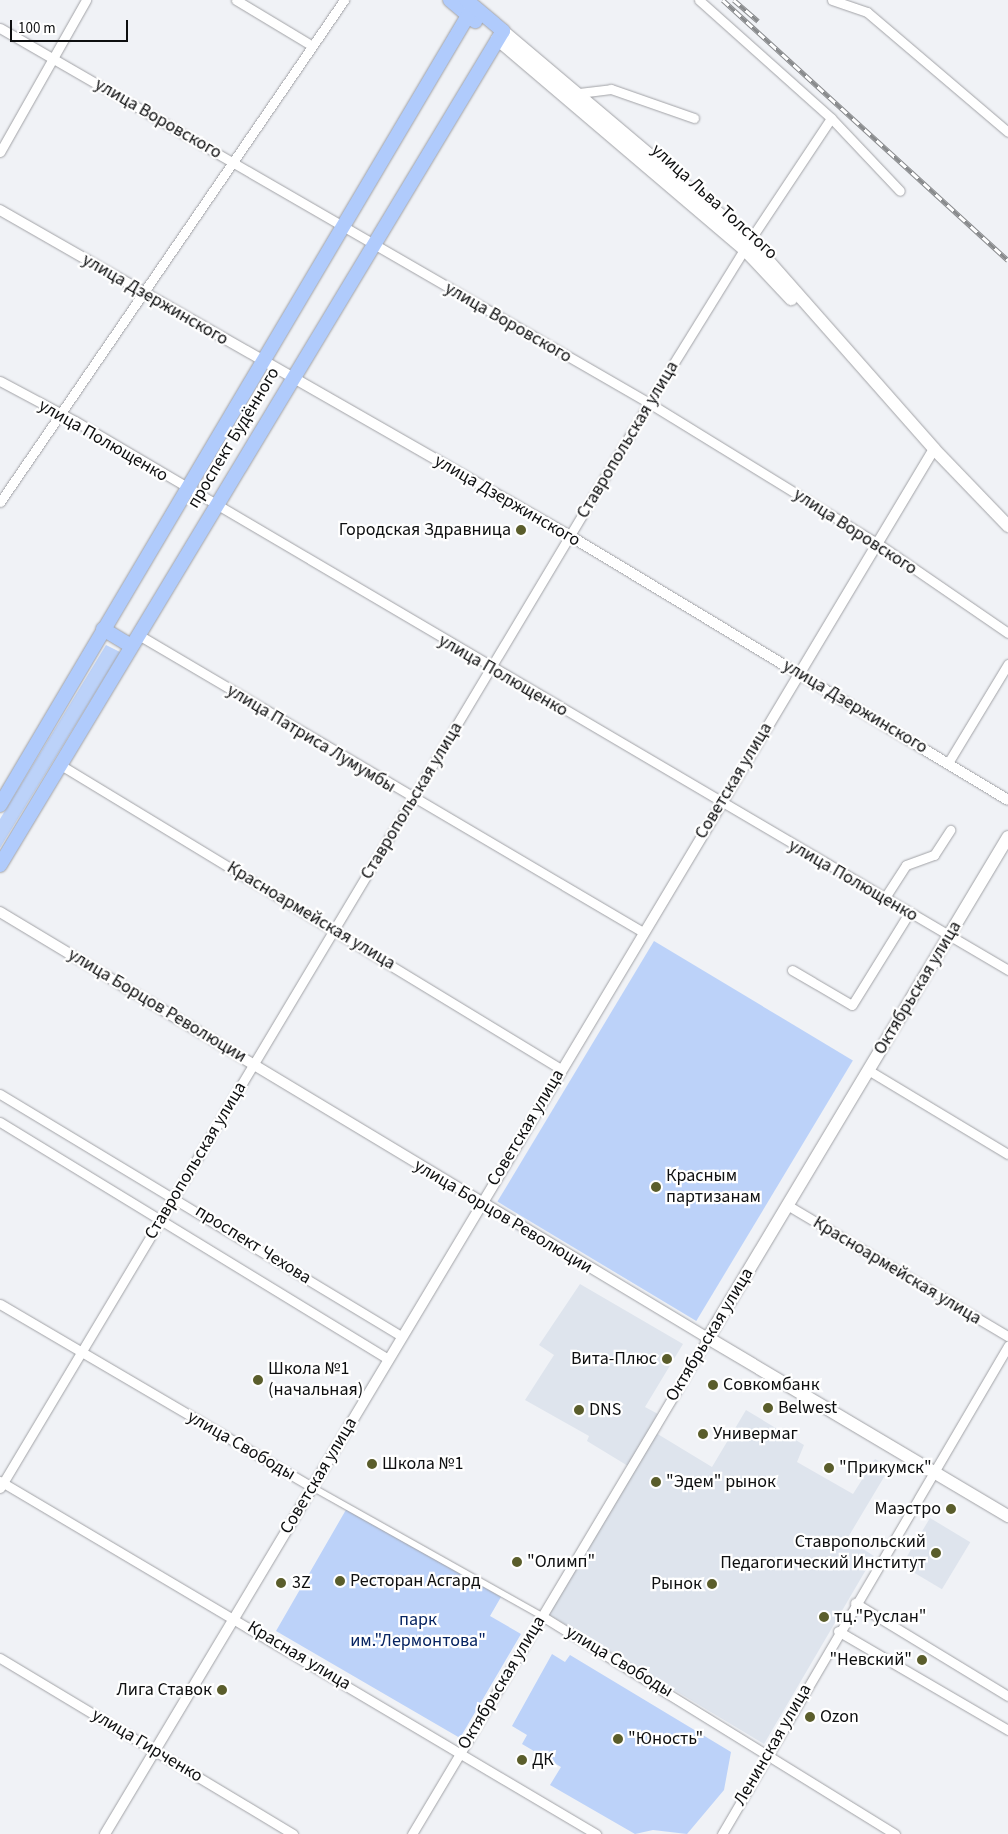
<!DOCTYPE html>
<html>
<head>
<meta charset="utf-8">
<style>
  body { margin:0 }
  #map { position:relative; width:1008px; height:1834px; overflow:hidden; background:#f0f2f6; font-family:"Source Sans 3",sans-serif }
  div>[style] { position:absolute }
  .built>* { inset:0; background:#dee4ed; transform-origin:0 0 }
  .green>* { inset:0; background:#bcd2f9; transform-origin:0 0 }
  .roads { filter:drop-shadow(0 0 1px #a1a2a6) drop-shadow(0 0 1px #a1a2a6) }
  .pedestrian>* { height:6px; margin:-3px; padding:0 3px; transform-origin:3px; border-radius:3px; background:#fff }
  .minor>* { height:9px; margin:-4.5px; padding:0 4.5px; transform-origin:4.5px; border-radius:4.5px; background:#fff }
  .tertiary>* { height:10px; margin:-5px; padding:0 5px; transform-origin:5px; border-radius:5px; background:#fff }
  .secondary>* { height:12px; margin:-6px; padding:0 6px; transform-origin:6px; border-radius:6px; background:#fff }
  .primary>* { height:14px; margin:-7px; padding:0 7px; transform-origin:7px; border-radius:7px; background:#b0cbfc }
  .rail>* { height:4.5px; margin-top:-2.25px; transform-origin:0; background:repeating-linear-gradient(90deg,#fff 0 8px,#888a8c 0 16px); box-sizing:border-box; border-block:1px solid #888a8c }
  .dots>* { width:14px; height:14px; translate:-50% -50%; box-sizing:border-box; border:2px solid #fff; border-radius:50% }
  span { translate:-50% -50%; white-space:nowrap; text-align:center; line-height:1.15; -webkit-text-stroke:4.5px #fff; paint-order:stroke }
  .street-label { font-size:18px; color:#0e0f10 }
  .poi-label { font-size:18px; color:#0e0f10 }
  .right { translate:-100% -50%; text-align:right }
  .left { translate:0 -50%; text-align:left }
  .park-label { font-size:18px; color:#062462 }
  .scale { position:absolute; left:10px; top:20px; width:118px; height:22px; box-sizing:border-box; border:2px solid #0e0f10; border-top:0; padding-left:6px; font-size:15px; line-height:18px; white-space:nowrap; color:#0e0f10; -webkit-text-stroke:4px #fff; paint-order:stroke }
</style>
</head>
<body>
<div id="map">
  <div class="built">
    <i style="clip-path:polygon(580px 1284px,683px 1344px,645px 1407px,658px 1414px,628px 1466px,587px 1441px,589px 1436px,525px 1400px,554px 1355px,539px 1345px)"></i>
    <i style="clip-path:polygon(746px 1410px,804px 1445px,797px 1462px,853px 1494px,875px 1459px,890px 1467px,847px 1539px,874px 1556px,764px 1744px,548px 1614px,656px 1433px,712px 1467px)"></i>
    <i style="left:930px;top:1518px;width:47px;height:55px;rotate:31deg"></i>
  </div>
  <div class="green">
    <i style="clip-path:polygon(106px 645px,120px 652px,0 848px,0 819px)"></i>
    <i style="left:654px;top:941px;width:232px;height:304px;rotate:31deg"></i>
    <i style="clip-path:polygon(347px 1508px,501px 1597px,490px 1616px,521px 1634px,460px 1738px,276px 1631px)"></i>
    <i style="clip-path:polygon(552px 1654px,565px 1662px,570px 1655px,731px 1752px,724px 1790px,687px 1834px,653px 1830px,635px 1834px,550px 1785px,561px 1767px,522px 1744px,527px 1735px,512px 1726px)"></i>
  </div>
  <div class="roads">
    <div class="pedestrian">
      <i style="left:312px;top:1487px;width:264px;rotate:29.3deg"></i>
    </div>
    <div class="minor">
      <i style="left:236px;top:0;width:87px;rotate:31deg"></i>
      <i style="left:699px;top:0;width:177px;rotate:41.8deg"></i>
      <i style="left:831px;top:118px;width:100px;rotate:46.6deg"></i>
      <i style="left:832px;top:0;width:37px;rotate:19deg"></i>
      <i style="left:867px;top:12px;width:185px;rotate:40.4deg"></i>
      <i style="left:0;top:28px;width:750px;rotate:30.02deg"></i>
      <i style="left:649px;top:403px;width:268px;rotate:31.6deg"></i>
      <i style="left:877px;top:543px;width:159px;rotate:34.5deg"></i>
      <i style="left:579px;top:93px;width:32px;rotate:-7deg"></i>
      <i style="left:611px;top:89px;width:88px;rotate:19.3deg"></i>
      <i style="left:0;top:152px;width:175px;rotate:-60.5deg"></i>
      <i style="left:0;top:381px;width:85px;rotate:28.1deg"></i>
      <i style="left:75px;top:421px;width:1083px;rotate:30.47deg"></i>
      <i style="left:0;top:502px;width:609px;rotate:-55.58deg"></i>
      <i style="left:137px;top:634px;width:587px;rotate:30.5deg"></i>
      <i style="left:948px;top:763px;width:116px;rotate:-58.8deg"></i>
      <i style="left:59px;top:764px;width:587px;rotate:31.28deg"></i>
      <i style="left:884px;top:899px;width:40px;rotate:-57.1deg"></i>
      <i style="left:906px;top:865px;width:30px;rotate:-20deg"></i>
      <i style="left:934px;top:855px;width:30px;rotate:-57deg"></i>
      <i style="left:792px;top:970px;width:69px;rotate:30.3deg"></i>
      <i style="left:852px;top:1005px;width:108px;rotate:-58.2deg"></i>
      <i style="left:868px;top:1070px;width:163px;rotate:31deg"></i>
      <i style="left:0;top:1094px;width:468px;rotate:31.1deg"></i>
      <i style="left:0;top:1122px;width:455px;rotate:31.4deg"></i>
      <i style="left:787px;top:1205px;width:257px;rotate:30.7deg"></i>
      <i style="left:0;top:1304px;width:362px;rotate:30.4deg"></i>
      <i style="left:0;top:1481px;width:693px;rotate:30.64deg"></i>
      <i style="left:0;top:1488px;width:1264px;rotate:-59.11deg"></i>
      <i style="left:649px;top:403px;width:192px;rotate:-58.2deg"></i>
      <i style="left:750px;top:240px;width:146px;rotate:-56.4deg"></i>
      <i style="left:855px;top:1603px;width:179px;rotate:31.3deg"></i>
      <i style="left:542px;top:1616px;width:415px;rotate:31.7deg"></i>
      <i style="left:838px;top:1631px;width:197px;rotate:30.2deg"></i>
      <i style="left:0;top:1658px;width:342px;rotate:31deg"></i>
      <i style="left:412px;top:1834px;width:578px;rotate:-59.17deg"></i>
      <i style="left:722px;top:1834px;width:566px;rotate:-59.63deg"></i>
    </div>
    <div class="tertiary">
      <i style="left:0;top:210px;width:657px;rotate:29.77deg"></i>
      <i style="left:570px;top:536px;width:511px;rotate:31.08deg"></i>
      <i style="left:0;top:912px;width:826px;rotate:31.04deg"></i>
      <i style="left:105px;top:1834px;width:1614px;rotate:-59.1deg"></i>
    </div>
    <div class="secondary">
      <i style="left:503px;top:31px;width:324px;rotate:40.2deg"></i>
      <i style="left:750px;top:240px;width:278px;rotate:48.6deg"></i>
      <i style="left:934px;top:449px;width:107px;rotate:46.1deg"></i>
      <i style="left:497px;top:39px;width:324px;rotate:40.4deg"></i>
      <i style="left:744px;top:249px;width:69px;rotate:46.8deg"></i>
      <i style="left:1008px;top:837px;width:584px;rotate:120.91deg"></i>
      <i style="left:708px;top:1338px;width:349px;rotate:30.7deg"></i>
    </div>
    <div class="primary">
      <i style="left:450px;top:0;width:33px;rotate:40deg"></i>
      <i style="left:103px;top:629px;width:31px;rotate:31deg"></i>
      <i style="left:0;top:805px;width:928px;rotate:-59.34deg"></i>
      <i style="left:0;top:865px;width:974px;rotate:-58.91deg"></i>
      <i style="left:503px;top:31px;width:48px;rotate:-140deg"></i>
    </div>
  </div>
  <div class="rail">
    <i style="left:723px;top:0;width:386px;rotate:42.4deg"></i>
    <i style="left:734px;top:0;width:32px;rotate:41deg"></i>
  </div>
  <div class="dots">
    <i style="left:521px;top:530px;background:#5a5d2b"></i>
    <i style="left:656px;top:1187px;background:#5a5d2b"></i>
    <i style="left:667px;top:1359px;background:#5a5d2b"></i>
    <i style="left:258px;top:1380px;background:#5a5d2b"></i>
    <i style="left:713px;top:1385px;background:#5a5d2b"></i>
    <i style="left:768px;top:1408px;background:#5a5d2b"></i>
    <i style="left:579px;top:1410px;background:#5a5d2b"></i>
    <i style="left:703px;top:1434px;background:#5a5d2b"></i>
    <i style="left:372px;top:1464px;background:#5a5d2b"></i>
    <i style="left:829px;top:1468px;background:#5a5d2b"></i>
    <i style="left:656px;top:1482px;background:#5a5d2b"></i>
    <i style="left:951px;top:1509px;background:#5a5d2b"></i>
    <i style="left:936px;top:1553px;background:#5a5d2b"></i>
    <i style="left:517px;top:1562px;background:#5a5d2b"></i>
    <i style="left:340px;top:1581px;background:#5a5d2b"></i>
    <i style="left:281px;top:1583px;background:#5a5d2b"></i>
    <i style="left:712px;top:1584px;background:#5a5d2b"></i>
    <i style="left:824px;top:1617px;background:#5a5d2b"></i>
    <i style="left:922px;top:1660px;background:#5a5d2b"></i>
    <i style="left:222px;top:1690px;background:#5a5d2b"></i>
    <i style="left:810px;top:1717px;background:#5a5d2b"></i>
    <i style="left:618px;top:1739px;background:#5a5d2b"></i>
    <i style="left:522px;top:1760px;background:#5a5d2b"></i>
  </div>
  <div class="street-label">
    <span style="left:158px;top:119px;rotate:30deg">улица Воровского</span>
    <span style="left:714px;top:202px;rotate:42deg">улица Льва Толстого</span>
    <span style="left:155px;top:300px;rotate:30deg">улица Дзержинского</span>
    <span style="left:508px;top:323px;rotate:30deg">улица Воровского</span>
    <span style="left:234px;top:438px;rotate:-59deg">проспект Будённого</span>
    <span style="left:628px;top:440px;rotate:-59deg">Ставропольская улица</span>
    <span style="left:103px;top:441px;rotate:30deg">улица Полющенко</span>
    <span style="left:507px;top:501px;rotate:30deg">улица Дзержинского</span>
    <span style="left:855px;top:532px;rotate:33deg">улица Воровского</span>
    <span style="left:503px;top:676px;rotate:30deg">улица Полющенко</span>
    <span style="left:855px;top:707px;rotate:31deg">улица Дзержинского</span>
    <span style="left:311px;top:739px;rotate:31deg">улица Патриса Лумумбы</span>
    <span style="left:734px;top:781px;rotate:-59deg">Советская улица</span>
    <span style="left:412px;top:801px;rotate:-59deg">Ставропольская улица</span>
    <span style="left:853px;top:881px;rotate:30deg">улица Полющенко</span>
    <span style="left:311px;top:916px;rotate:31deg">Красноармейская улица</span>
    <span style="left:918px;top:988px;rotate:-59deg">Октябрьская улица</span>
    <span style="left:157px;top:1006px;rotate:31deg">улица Борцов Революции</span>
    <span style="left:526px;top:1128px;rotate:-59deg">Советская улица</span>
    <span style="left:196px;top:1161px;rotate:-59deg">Ставропольская улица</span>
    <span style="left:503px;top:1217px;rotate:31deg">улица Борцов Революции</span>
    <span style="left:253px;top:1245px;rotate:32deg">проспект Чехова</span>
    <span style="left:897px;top:1271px;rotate:31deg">Красноармейская улица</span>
    <span style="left:710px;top:1335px;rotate:-59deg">Октябрьская улица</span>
    <span style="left:241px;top:1446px;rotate:30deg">улица Свободы</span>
    <span style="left:319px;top:1476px;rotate:-59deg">Советская улица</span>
    <span style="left:299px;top:1656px;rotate:31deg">Красная улица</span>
    <span style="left:619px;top:1662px;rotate:31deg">улица Свободы</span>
    <span style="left:502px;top:1683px;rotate:-59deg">Октябрьская улица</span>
    <span style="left:773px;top:1745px;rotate:-60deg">Ленинская улица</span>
    <span style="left:147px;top:1746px;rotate:31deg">улица Гирченко</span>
  </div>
  <div class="poi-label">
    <span class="right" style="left:511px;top:530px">Городская Здравница</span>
    <span class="left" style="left:666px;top:1187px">Красным<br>партизанам</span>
    <span class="right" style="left:657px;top:1359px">Вита-Плюс</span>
    <span class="left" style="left:268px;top:1380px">Школа №1<br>(начальная)</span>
    <span class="left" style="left:723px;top:1385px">Совкомбанк</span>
    <span class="left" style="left:778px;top:1408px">Belwest</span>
    <span class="left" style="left:589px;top:1410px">DNS</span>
    <span class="left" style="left:713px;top:1434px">Универмаг</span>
    <span class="left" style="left:382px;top:1464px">Школа №1</span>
    <span class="left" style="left:839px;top:1468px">"Прикумск"</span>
    <span class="left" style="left:666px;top:1482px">"Эдем" рынок</span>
    <span class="right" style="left:941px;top:1509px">Маэстро</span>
    <span class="right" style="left:926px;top:1553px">Ставропольский<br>Педагогический Институт</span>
    <span class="left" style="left:527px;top:1562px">"Олимп"</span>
    <span class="left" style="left:350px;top:1581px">Ресторан Асгард</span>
    <span class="left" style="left:292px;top:1583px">3Z</span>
    <span class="right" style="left:702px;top:1584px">Рынок</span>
    <span class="left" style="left:834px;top:1617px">тц."Руслан"</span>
    <span class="right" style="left:912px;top:1660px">"Невский"</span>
    <span class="right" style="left:212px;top:1690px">Лига Ставок</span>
    <span class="left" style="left:820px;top:1717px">Ozon</span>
    <span class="left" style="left:628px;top:1739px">"Юность"</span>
    <span class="left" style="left:532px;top:1760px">ДК</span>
  </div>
  <div class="park-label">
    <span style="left:418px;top:1631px">парк<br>им."Лермонтова"</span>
  </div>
  <div class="scale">100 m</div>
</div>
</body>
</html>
